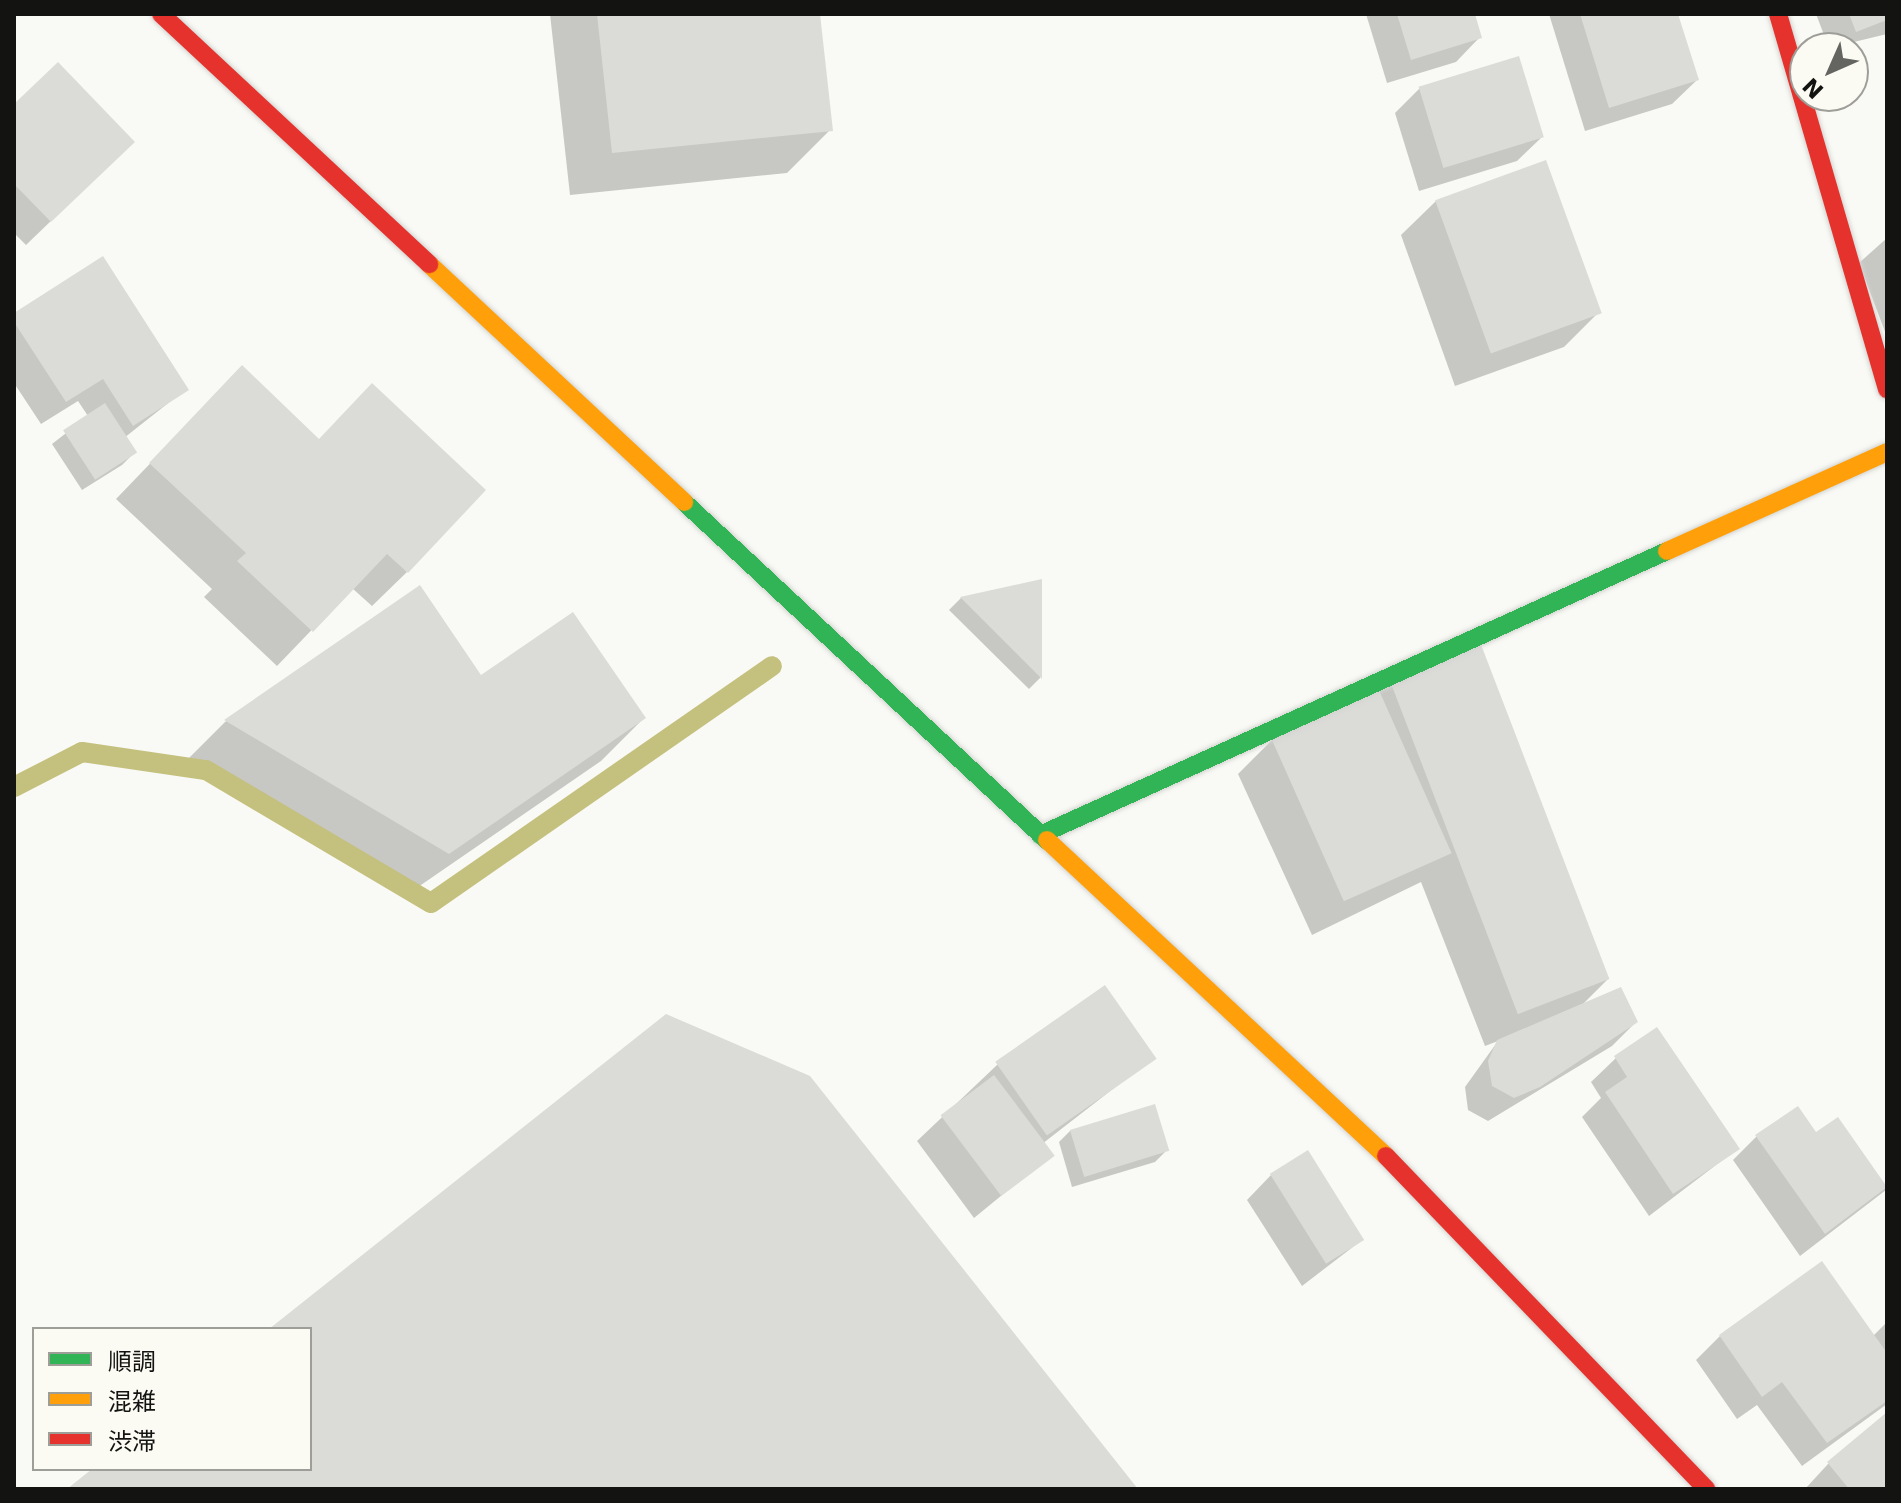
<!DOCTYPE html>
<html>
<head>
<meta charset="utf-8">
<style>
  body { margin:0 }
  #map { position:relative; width:1901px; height:1503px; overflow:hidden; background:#f9f9f5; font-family:"DejaVu Sans","Noto Sans JP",sans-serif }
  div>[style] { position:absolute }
  .shadow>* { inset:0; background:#0003 }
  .stream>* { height:20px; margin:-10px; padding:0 10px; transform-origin:10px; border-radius:10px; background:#c4c07d }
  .building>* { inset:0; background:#dbdbd8; transform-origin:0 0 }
  .roads { filter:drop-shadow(0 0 2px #d3d3d0) drop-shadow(0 0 2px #d3d3d0) }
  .fast>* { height:18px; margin:-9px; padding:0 9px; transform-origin:9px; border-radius:9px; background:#30b455 }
  .slow>* { height:18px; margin:-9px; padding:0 9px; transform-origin:9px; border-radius:9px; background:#ff9f0a }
  .jam>* { height:18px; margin:-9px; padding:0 9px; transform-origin:9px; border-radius:9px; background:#e5322d }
  span { translate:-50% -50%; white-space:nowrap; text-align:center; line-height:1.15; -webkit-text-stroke:7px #fbfbf3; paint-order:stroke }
  .frame { position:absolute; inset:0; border:16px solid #131311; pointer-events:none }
  .legend { position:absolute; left:32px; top:1327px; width:280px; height:144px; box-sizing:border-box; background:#fbfbf3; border:2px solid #9e9e99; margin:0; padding:10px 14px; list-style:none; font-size:24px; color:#131311 }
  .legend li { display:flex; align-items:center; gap:16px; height:40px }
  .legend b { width:40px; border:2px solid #9e9e99 }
  .north { position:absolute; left:1789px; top:32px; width:80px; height:80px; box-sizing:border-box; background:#fbfbf3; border:2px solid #9e9e99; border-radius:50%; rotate:225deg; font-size:22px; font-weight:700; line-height:32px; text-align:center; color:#131311 }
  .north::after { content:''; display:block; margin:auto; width:28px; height:36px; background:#646461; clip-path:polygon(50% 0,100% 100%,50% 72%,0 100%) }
</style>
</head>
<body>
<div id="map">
  <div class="shadow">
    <i style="clip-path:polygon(550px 14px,818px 14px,830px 130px,787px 173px,570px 195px)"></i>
    <i style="clip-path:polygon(1366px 14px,1473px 14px,1480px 37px,1456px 62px,1387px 83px)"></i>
    <i style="clip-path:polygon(1549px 14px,1676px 14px,1697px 80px,1672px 104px,1585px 131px)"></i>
    <i style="clip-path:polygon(1816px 14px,1887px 14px,1887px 34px,1829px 48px)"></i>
    <i style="clip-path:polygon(1420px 88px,1542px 137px,1517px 161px,1419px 191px,1395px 113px)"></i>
    <i style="clip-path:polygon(14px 107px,108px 166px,26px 245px,14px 233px)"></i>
    <i style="clip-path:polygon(1436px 201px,1599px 312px,1564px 347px,1455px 386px,1401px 235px)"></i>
    <i style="clip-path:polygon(1887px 238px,1887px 337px,1859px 263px)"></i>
    <i style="clip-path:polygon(14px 315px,186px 389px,124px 438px,134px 453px,122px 465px,82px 490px,52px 444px,88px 416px,78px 401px,41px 424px,14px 383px)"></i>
    <i style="clip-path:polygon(242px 368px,407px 572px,372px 606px,352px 588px,277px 666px,204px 597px,212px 589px,116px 499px)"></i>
    <i style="clip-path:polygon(1040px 581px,1040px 678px,1029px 689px,949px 610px,961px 598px)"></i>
    <i style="clip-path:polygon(420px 588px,481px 677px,644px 718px,601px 761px,405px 896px,183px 764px,225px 722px)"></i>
    <i style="clip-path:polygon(1390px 679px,1609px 978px,1580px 1007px,1636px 1022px,1612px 1046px,1488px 1121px,1468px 1110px,1465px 1087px,1498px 1041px,1485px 1046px,1421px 882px,1312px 935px,1238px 774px,1273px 739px)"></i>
    <i style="clip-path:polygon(1105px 988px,1154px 1057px,1042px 1144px,1051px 1155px,974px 1218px,917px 1141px,997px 1065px)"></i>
    <i style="clip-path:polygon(1616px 1058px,1737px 1149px,1649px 1216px,1582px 1117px,1601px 1098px,1591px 1082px)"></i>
    <i style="clip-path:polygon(1838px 1120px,1886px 1190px,1800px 1256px,1733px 1160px,1757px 1136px,1816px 1135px)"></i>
    <i style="clip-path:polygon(1071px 1130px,1167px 1150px,1155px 1162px,1072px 1187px,1059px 1142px)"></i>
    <i style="clip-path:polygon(1271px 1175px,1362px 1240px,1302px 1286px,1247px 1200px)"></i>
    <i style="clip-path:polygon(1887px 1322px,1887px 1404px,1802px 1466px,1757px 1405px,1737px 1419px,1696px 1360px,1720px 1336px,1873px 1336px)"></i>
    <i style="clip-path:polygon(1887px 1415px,1887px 1489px,1805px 1489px,1828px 1464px)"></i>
  </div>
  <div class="stream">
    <i style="left:14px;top:787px;width:76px;rotate:-27.2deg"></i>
    <i style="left:82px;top:752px;width:125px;rotate:8.3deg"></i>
    <i style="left:206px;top:770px;width:261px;rotate:30.6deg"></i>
    <i style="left:431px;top:903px;width:415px;rotate:-34.8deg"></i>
  </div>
  <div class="building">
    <i style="clip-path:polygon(597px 14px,820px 14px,833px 131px,612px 153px)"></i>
    <i style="clip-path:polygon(1397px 14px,1475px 14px,1482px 38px,1411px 60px)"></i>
    <i style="clip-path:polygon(1580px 14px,1678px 14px,1699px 80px,1609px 108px)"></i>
    <i style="clip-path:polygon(1849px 14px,1887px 14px,1887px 20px,1856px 32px)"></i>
    <i style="left:1519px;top:56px;width:85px;height:105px;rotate:73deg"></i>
    <i style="clip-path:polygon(58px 62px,135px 142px,51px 222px,14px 184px,14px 104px)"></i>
    <i style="left:1546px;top:160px;width:163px;height:118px;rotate:70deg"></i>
    <i style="clip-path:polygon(103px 256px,189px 390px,133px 426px,103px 379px,66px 402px,14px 322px,14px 313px)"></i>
    <i style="clip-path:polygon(242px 365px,319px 439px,372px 383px,486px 490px,408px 573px,387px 554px,313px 632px,237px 561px,246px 553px,149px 463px)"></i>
    <i style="left:105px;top:403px;width:59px;height:50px;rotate:57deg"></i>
    <i style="clip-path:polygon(1042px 579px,1042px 679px,960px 597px)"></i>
    <i style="clip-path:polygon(420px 585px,481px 675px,573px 612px,646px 718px,449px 854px,224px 720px)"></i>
    <i style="left:1480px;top:642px;width:361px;height:98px;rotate:69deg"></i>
    <i style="left:1378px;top:688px;width:181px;height:118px;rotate:66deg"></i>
    <i style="left:1105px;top:985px;width:90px;height:134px;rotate:55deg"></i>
    <i style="clip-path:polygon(1621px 987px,1638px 1022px,1540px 1087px,1514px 1098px,1492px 1086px,1488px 1061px,1497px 1040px)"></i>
    <i style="clip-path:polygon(666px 1014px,810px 1076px,1138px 1489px,67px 1489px,92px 1469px,310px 1469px,310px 1329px,269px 1329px)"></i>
    <i style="clip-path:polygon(1657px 1027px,1740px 1149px,1673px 1194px,1605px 1092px,1627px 1077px,1614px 1056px)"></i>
    <i style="left:994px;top:1075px;width:101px;height:67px;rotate:53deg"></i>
    <i style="left:1155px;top:1104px;width:49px;height:89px;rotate:73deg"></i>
    <i style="clip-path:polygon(1798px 1106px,1816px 1132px,1838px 1117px,1887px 1187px,1825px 1234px,1755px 1135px)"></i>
    <i style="left:1308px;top:1150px;width:106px;height:45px;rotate:58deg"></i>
    <i style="clip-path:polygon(1822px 1261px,1887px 1353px,1887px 1401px,1827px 1443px,1782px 1382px,1762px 1397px,1719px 1335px)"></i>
    <i style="clip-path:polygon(1887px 1412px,1887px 1489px,1849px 1489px,1827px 1462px)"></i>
  </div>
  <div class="roads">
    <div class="fast">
      <i style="left:684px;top:502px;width:496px;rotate:43deg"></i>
      <i style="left:1040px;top:835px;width:688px;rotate:-24.37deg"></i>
    </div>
    <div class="slow">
      <i style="left:429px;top:264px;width:349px;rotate:43deg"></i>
      <i style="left:1667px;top:551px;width:241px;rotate:-24.2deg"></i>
      <i style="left:1047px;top:840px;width:463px;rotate:43deg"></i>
    </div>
    <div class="jam">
      <i style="left:161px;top:14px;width:367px;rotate:43deg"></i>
      <i style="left:1778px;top:14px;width:391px;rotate:73.8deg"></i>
      <i style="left:1386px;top:1156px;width:462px;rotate:46.1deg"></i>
    </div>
  </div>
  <div class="frame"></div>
  <ul class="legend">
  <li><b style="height:10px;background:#30b455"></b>順調</li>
  <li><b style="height:10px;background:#ff9f0a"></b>混雑</li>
  <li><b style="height:10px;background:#e5322d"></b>渋滞</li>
  </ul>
  <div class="north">N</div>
</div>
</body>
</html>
